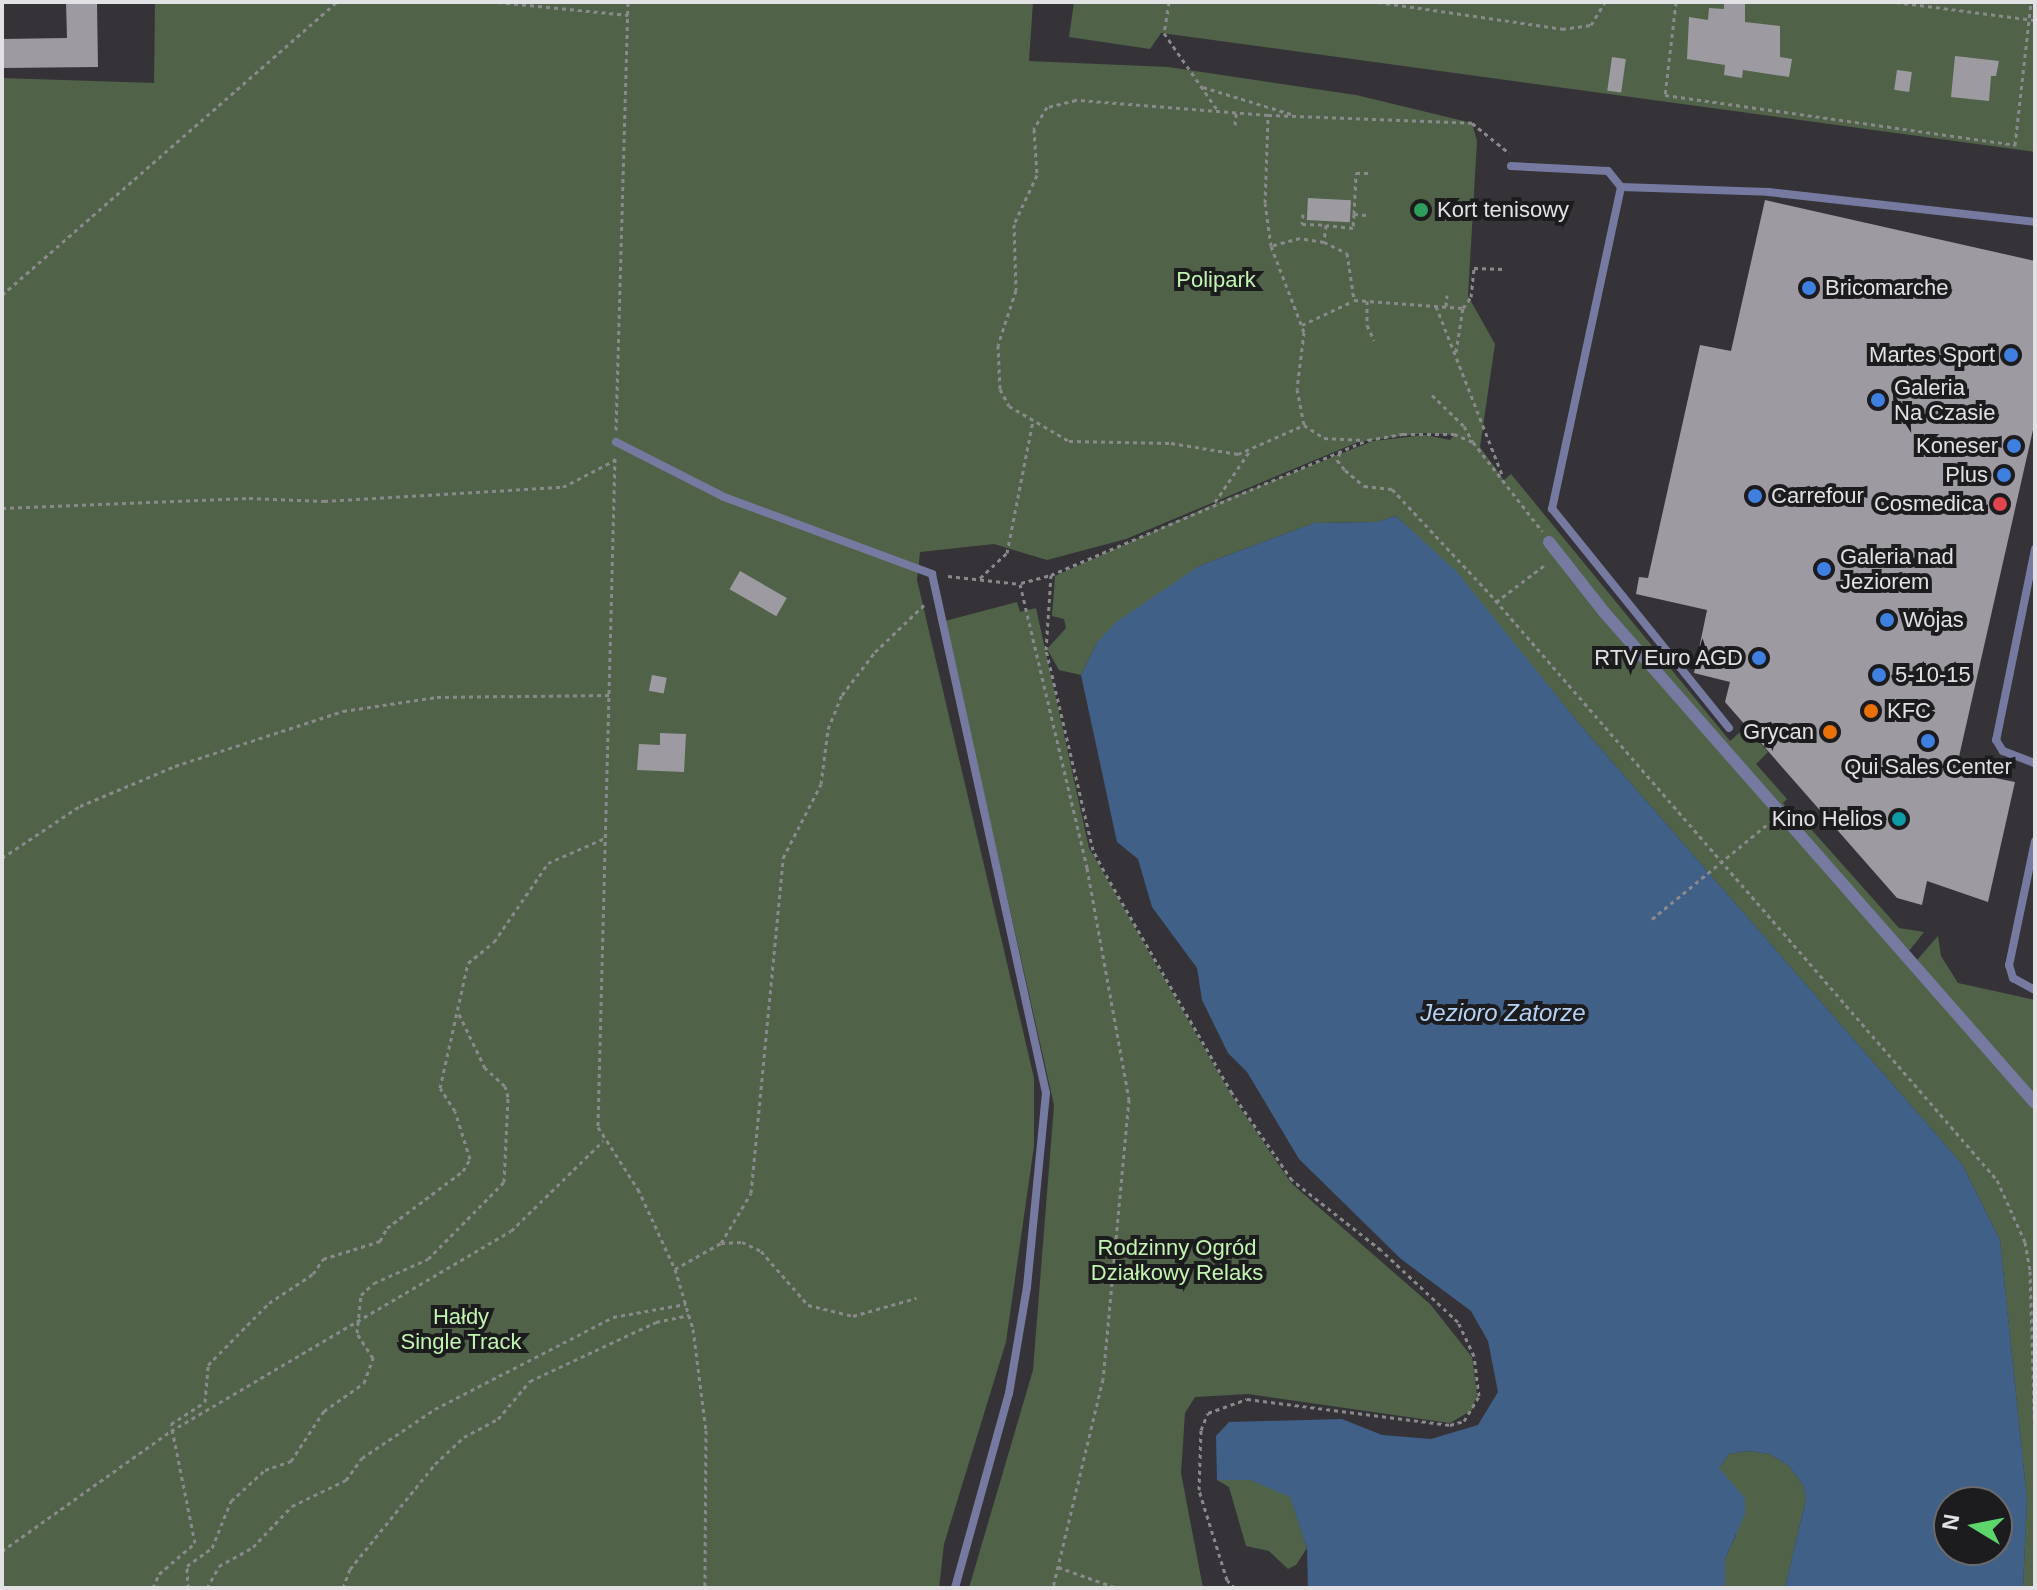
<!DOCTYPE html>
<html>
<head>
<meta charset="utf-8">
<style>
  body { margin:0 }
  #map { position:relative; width:2037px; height:1590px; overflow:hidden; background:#353338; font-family:Helvetica,sans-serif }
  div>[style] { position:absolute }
  .green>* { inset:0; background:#506349 }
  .water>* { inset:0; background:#406087 }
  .building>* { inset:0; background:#9d9ba1; transform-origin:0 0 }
  .path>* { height:3px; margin-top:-1.5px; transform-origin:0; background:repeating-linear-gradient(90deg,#8a898c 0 4px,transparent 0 8px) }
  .service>* { height:8px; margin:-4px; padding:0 4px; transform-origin:4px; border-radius:4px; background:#767aa1 }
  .pedestrian>* { height:12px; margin:-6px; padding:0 6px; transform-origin:6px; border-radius:6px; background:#767aa1 }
  .dots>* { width:22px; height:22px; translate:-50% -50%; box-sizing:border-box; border:4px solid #1c1b1d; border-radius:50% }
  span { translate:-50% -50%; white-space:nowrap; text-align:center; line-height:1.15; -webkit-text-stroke:8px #1c1b1d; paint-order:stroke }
  .poi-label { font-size:22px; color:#e2e1e3 }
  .left { translate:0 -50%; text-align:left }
  .right { translate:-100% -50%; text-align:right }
  .park-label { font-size:22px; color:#c2f5b1 }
  .water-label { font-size:24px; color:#b4d2f8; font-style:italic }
  .frame { position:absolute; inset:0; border:4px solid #e2e1e3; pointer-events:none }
  .north { position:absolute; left:1933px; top:1486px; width:80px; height:80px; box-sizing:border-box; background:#1c1b1d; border:2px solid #6b6a6c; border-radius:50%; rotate:280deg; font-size:22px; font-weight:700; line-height:32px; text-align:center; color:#e2e1e3 }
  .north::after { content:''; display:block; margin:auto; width:28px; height:36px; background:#5cd56d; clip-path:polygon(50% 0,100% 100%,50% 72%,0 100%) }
</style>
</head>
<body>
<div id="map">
  <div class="green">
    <i style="clip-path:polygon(155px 2px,1033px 2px,1029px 61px,1168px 67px,1356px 95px,1472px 123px,1477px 141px,1468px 296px,1495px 344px,1480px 447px,1504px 480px,1511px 474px,1730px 741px,1746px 727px,1768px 752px,1756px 764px,1787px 799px,1783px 803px,1790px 812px,1794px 810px,1899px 928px,1924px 932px,1909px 951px,1917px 960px,1938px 936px,1941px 956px,1958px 983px,2035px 1000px,2035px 1588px,2023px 1588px,2027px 1500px,2000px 1240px,1962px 1164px,1581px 726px,1455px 571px,1396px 516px,1376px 522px,1314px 523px,1199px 566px,1097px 643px,1081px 675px,1059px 670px,1047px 649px,1066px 628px,1064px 619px,1052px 616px,1055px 576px,1216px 503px,1373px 441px,1425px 435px,1450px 440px,1454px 435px,1425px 433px,1358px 442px,1126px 539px,1047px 560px,994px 544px,920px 552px,917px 580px,1034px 1078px,1034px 1146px,1006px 1342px,944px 1544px,939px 1588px,2px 1588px,2px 78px,154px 83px)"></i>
    <i style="clip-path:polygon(1074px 2px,2035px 2px,2035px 152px,1161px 33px,1150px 49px,1069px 37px)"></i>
    <i style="clip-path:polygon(1017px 602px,1020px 612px,1036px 608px,1089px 848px,1230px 1093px,1291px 1183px,1430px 1304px,1472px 1357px,1477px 1394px,1472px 1410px,1450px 1423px,1248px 1394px,1195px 1397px,1185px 1413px,1181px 1473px,1203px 1588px,969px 1588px,1033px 1370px,1054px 1105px,945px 621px)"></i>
    <i style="clip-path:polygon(1748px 1451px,1770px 1454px,1789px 1466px,1803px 1485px,1806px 1499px,1785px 1588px,1725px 1588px,1725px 1559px,1736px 1535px,1719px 1468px,1729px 1454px)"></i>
    <i style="clip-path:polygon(1217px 1480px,1250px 1480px,1290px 1496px,1307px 1548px,1296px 1565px,1288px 1569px,1269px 1551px,1246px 1546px,1229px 1487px)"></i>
  </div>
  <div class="water">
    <i style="clip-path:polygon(evenodd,1396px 516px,1456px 571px,1581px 726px,1962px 1164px,2000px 1240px,2027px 1500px,2023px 1588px,1785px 1588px,1806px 1499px,1803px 1485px,1789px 1466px,1770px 1454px,1748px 1451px,1729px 1454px,1719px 1468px,1745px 1498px,1745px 1514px,1725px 1559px,1725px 1588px,1308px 1588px,1307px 1548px,1290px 1497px,1250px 1480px,1217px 1480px,1216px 1436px,1229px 1422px,1342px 1419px,1382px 1435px,1431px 1439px,1478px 1425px,1498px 1392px,1488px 1341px,1471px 1311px,1401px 1259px,1299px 1159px,1247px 1072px,1228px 1053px,1202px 1000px,1197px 968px,1152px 907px,1138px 859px,1117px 842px,1081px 675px,1097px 643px,1116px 622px,1199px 566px,1314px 523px,1376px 522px,1396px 516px,1949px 1502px,1997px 1502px,1997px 1550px,1949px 1550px,1949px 1502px)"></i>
  </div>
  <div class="building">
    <i style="clip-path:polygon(66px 2px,97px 2px,98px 67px,2px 68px,2px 39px,67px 38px)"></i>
    <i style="clip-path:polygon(1724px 2px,1745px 2px,1745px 22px,1780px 26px,1780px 57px,1792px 59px,1789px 77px,1743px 70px,1742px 78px,1724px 75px,1725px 65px,1687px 59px,1689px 17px,1708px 20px,1709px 8px,1724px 9px)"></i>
    <i style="clip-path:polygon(1955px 56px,1999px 61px,1996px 76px,1991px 76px,1989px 101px,1951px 97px)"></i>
    <i style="left:1612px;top:57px;width:14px;height:34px;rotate:8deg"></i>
    <i style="left:1897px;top:70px;width:15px;height:20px;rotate:8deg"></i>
    <i style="left:1308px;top:198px;width:43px;height:22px;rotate:3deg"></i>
    <i style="clip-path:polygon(1765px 200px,2035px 261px,2035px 421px,1956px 770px,2015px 782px,1988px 902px,1927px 881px,1922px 905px,1897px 898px,1725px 702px,1730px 682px,1694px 673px,1707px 610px,1636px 594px,1639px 577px,1648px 578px,1700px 345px,1731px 351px)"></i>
    <i style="left:740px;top:571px;width:54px;height:21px;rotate:30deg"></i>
    <i style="left:652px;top:675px;width:15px;height:16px;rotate:11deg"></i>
    <i style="clip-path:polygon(660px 733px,686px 734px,684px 772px,637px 770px,639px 744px,660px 745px)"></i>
  </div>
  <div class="path">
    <i style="left:498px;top:2px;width:131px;rotate:5.7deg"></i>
    <i style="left:1169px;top:2px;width:31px;rotate:99deg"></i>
    <i style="left:1164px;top:33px;width:96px;rotate:55.2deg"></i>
    <i style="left:1378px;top:2px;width:186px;rotate:8.3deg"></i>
    <i style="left:1562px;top:29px;width:29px;rotate:-8deg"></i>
    <i style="left:1591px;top:25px;width:27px;rotate:-59deg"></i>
    <i style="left:1676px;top:2px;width:94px;rotate:96.7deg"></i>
    <i style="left:1665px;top:95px;width:354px;rotate:8.1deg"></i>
    <i style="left:2015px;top:145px;width:144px;rotate:-83.6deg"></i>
    <i style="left:1896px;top:2px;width:140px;rotate:7.4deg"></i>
    <i style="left:1203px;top:87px;width:92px;rotate:17.1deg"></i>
    <i style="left:1268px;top:115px;width:204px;rotate:2.2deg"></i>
    <i style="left:1472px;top:123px;width:48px;rotate:39deg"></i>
    <i style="left:1235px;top:125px;width:12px;rotate:-85deg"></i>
    <i style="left:1303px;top:214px;width:10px;rotate:96deg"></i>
    <i style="left:1302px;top:224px;width:24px;rotate:2deg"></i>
    <i style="left:1354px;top:214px;width:41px;rotate:-87.2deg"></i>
    <i style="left:1356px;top:173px;width:15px"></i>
    <i style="left:1366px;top:215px;width:12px;rotate:-175deg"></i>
    <i style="left:1354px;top:214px;width:14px;rotate:94deg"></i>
    <i style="left:1353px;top:228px;width:27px;rotate:-174deg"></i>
    <i style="left:1326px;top:225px;width:17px;rotate:97deg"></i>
    <i style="left:1324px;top:242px;width:25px;rotate:26deg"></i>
    <i style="left:1347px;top:253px;width:48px;rotate:81.5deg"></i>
    <i style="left:1354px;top:300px;width:109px;rotate:4.2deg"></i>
    <i style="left:1463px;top:308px;width:14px;rotate:-54deg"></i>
    <i style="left:1471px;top:297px;width:29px;rotate:-84deg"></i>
    <i style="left:1474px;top:268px;width:30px;rotate:2deg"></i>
    <i style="left:1324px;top:242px;width:24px;rotate:-171deg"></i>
    <i style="left:1300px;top:238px;width:30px;rotate:165deg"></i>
    <i style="left:1271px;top:246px;width:43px;rotate:-97.9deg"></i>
    <i style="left:1265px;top:203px;width:88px;rotate:-88deg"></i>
    <i style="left:1268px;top:115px;width:193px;rotate:-175.5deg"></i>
    <i style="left:1076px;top:100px;width:30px;rotate:166deg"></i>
    <i style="left:1047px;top:107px;width:26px;rotate:121deg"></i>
    <i style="left:1034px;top:129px;width:46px;rotate:86.3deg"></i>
    <i style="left:1037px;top:175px;width:54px;rotate:115.1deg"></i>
    <i style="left:1014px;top:224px;width:66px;rotate:88.3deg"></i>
    <i style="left:1016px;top:290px;width:58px;rotate:108.1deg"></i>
    <i style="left:998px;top:345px;width:44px;rotate:87.4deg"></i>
    <i style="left:1000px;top:389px;width:19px;rotate:62deg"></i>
    <i style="left:1009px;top:406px;width:69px;rotate:30.3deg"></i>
    <i style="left:1069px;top:441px;width:102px;rotate:1.1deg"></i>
    <i style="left:1171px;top:443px;width:68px;rotate:9.3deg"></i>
    <i style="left:1238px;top:454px;width:72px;rotate:-23.7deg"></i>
    <i style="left:1304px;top:425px;width:24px;rotate:33deg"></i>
    <i style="left:1324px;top:438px;width:40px;rotate:2.9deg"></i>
    <i style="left:1271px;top:246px;width:92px;rotate:69deg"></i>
    <i style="left:1304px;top:332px;width:57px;rotate:97deg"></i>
    <i style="left:1297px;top:389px;width:37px;rotate:79deg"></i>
    <i style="left:2px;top:295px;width:445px;rotate:-41.2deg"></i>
    <i style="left:1367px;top:301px;width:24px;rotate:90deg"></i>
    <i style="left:1367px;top:325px;width:17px;rotate:65deg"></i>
    <i style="left:1436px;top:306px;width:184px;rotate:68.6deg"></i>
    <i style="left:1446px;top:306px;width:11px;rotate:-85deg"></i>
    <i style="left:1302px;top:325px;width:56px;rotate:-25.2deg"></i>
    <i style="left:1456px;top:352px;width:45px;rotate:-81deg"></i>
    <i style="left:1432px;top:395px;width:45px;rotate:44.1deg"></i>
    <i style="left:1464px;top:426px;width:18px;rotate:61deg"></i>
    <i style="left:616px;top:430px;width:428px;rotate:-88.4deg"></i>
    <i style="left:1340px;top:452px;width:9px;rotate:111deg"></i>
    <i style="left:1337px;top:460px;width:13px;rotate:51deg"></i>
    <i style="left:1345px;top:470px;width:25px;rotate:40deg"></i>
    <i style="left:1364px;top:486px;width:28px;rotate:6deg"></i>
    <i style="left:1392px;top:489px;width:144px;rotate:47deg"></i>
    <i style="left:1490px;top:594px;width:775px;rotate:49.13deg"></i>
    <i style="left:1997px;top:1180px;width:68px;rotate:65.7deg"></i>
    <i style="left:2025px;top:1242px;width:29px;rotate:80deg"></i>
    <i style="left:2030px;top:1271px;width:165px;rotate:88.3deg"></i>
    <i style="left:615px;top:458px;width:669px;rotate:91.46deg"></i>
    <i style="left:598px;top:1127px;width:74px;rotate:57.2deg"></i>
    <i style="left:638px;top:1189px;width:88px;rotate:65.2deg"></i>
    <i style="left:675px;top:1269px;width:63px;rotate:73.3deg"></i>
    <i style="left:693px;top:1329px;width:102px;rotate:82.7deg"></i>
    <i style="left:706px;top:1430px;width:158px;rotate:90.4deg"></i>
    <i style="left:1215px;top:502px;width:64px;rotate:-55.8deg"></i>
    <i style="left:2px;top:508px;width:247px;rotate:-2.3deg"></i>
    <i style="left:249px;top:498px;width:75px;rotate:2.3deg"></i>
    <i style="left:324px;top:501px;width:239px;rotate:-3.4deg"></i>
    <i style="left:563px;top:487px;width:59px;rotate:-27.4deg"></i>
    <i style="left:948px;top:576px;width:72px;rotate:6.3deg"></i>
    <i style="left:1020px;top:584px;width:292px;rotate:76.7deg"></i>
    <i style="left:1087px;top:868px;width:235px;rotate:79.7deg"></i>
    <i style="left:1129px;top:1099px;width:281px;rotate:95.3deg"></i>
    <i style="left:1103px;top:1379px;width:215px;rotate:103.5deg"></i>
    <i style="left:980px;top:578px;width:37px;rotate:-43deg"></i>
    <i style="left:1007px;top:553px;width:135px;rotate:-78.9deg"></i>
    <i style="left:1021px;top:583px;width:31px;rotate:-15deg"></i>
    <i style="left:1496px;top:602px;width:63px;rotate:-37.2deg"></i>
    <i style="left:2px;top:858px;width:94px;rotate:-33.7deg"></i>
    <i style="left:80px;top:806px;width:103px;rotate:-22.8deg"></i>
    <i style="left:175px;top:766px;width:177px;rotate:-18.1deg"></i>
    <i style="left:343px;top:711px;width:95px;rotate:-8.5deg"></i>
    <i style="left:437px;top:697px;width:172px;rotate:-0.7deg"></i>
    <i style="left:1652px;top:919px;width:153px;rotate:-39.4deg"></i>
    <i style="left:721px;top:1243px;width:58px;rotate:-59deg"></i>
    <i style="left:751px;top:1193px;width:337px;rotate:-84.5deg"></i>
    <i style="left:783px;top:858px;width:83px;rotate:-62.8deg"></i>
    <i style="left:821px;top:784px;width:55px;rotate:-82.7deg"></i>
    <i style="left:828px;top:729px;width:37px;rotate:-68deg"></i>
    <i style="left:842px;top:695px;width:54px;rotate:-52.5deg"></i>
    <i style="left:875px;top:652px;width:68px;rotate:-43.8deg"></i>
    <i style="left:675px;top:1269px;width:53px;rotate:-29.5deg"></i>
    <i style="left:721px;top:1243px;width:21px;rotate:-3deg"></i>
    <i style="left:742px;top:1242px;width:21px;rotate:25deg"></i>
    <i style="left:761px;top:1251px;width:72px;rotate:49deg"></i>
    <i style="left:808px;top:1305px;width:46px;rotate:13.7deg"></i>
    <i style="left:853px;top:1316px;width:66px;rotate:-15.9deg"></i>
    <i style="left:2px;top:1551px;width:207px;rotate:-35.4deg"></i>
    <i style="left:171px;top:1431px;width:394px;rotate:-30.5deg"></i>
    <i style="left:511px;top:1231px;width:129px;rotate:-44.4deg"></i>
    <i style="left:1058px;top:1567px;width:63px;rotate:19.6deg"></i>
    <i style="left:153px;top:1588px;width:15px;rotate:-67deg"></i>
    <i style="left:159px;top:1574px;width:48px;rotate:-40.7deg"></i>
    <i style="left:195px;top:1543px;width:121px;rotate:-101.4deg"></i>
    <i style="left:171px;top:1424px;width:40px;rotate:-32.9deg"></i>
    <i style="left:205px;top:1402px;width:37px;rotate:-85deg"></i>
    <i style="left:208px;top:1365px;width:87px;rotate:-45.5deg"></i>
    <i style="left:269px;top:1303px;width:53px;rotate:-33.4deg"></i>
    <i style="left:313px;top:1274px;width:18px;rotate:-56deg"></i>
    <i style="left:323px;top:1259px;width:60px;rotate:-17.5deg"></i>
    <i style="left:380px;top:1241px;width:15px;rotate:-62deg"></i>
    <i style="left:387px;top:1228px;width:95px;rotate:-36.9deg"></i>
    <i style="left:463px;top:1171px;width:14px;rotate:-60deg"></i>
    <i style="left:470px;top:1159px;width:50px;rotate:-107.4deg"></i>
    <i style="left:455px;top:1111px;width:27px;rotate:-123deg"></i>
    <i style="left:440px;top:1088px;width:128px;rotate:-77.4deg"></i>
    <i style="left:468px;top:963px;width:33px;rotate:-39deg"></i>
    <i style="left:494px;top:942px;width:96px;rotate:-55.6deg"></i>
    <i style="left:548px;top:863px;width:62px;rotate:-23.7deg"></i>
    <i style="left:188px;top:1588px;width:22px;rotate:-93deg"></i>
    <i style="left:187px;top:1566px;width:31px;rotate:-36deg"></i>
    <i style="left:212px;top:1548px;width:51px;rotate:-68deg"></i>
    <i style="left:231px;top:1501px;width:46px;rotate:-42.4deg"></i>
    <i style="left:265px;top:1470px;width:28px;rotate:-19deg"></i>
    <i style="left:291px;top:1461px;width:60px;rotate:-56.6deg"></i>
    <i style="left:324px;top:1411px;width:49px;rotate:-35deg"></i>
    <i style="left:364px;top:1383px;width:27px;rotate:-70deg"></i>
    <i style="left:373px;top:1358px;width:30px;rotate:-123deg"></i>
    <i style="left:357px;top:1333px;width:38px;rotate:-84deg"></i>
    <i style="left:361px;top:1295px;width:18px;rotate:-43deg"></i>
    <i style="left:374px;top:1283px;width:59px;rotate:-24deg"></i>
    <i style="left:428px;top:1259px;width:108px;rotate:-45.4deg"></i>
    <i style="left:504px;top:1182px;width:85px;rotate:-87.3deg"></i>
    <i style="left:508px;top:1097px;width:11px;rotate:-105deg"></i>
    <i style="left:505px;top:1086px;width:27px;rotate:-138deg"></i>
    <i style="left:485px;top:1068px;width:60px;rotate:-115.7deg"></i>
    <i style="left:207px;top:1588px;width:25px;rotate:-61deg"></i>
    <i style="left:219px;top:1566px;width:39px;rotate:-29deg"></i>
    <i style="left:253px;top:1547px;width:57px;rotate:-46.4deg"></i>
    <i style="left:292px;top:1506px;width:60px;rotate:-25.7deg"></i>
    <i style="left:346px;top:1480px;width:27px;rotate:-54deg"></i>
    <i style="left:362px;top:1458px;width:88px;rotate:-33.9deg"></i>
    <i style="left:435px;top:1409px;width:200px;rotate:-27.3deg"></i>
    <i style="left:613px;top:1317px;width:74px;rotate:-10.1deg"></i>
    <i style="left:343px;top:1588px;width:20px;rotate:-70deg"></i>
    <i style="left:350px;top:1569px;width:135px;rotate:-51deg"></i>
    <i style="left:435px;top:1464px;width:40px;rotate:-43deg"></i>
    <i style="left:464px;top:1437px;width:38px;rotate:-28deg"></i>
    <i style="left:498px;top:1419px;width:50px;rotate:-49.9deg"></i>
    <i style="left:530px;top:1381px;width:139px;rotate:-25.1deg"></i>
    <i style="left:656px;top:1322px;width:34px;rotate:-12deg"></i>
    <i style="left:1235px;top:1588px;width:11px;rotate:-135deg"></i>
    <i style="left:1227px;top:1580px;width:94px;rotate:-107.3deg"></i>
    <i style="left:1199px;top:1490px;width:60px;rotate:-88.1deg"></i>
    <i style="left:1201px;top:1430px;width:18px;rotate:-68deg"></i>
    <i style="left:1208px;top:1413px;width:41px;rotate:-19.7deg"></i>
    <i style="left:1247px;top:1399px;width:205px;rotate:7.3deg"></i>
    <i style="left:1450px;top:1425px;width:15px;rotate:-16deg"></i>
    <i style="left:1464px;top:1421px;width:29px;rotate:-59deg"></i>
    <i style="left:1479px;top:1396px;width:40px;rotate:-97.1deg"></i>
    <i style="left:1474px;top:1356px;width:38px;rotate:-115deg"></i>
    <i style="left:1458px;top:1322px;width:105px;rotate:-136.9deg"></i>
    <i style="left:1381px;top:1250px;width:113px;rotate:-141.8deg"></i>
    <i style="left:1292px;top:1180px;width:106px;rotate:-124.6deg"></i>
    <i style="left:1232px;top:1093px;width:256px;rotate:-120deg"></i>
    <i style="left:1104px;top:871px;width:24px;rotate:-118deg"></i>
    <i style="left:1093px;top:850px;width:205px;rotate:-103.2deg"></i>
    <i style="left:1046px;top:650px;width:75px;rotate:-86.2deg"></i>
    <i style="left:1051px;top:575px;width:345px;rotate:-23.1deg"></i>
    <i style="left:1368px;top:440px;width:36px;rotate:-10deg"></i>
    <i style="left:1403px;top:434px;width:51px"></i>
    <i style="left:1454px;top:434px;width:21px;rotate:23deg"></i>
    <i style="left:1473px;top:442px;width:113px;rotate:52.2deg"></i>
  </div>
  <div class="service">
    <i style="left:1511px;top:166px;width:97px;rotate:3deg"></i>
    <i style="left:1608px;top:171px;width:21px;rotate:51deg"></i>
    <i style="left:616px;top:442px;width:121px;rotate:27deg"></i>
    <i style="left:724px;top:497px;width:222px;rotate:20.3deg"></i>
    <i style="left:932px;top:574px;width:531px;rotate:77.61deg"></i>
    <i style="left:1046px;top:1093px;width:195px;rotate:95.6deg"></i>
    <i style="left:1027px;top:1287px;width:108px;rotate:99.6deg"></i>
    <i style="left:1009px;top:1393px;width:202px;rotate:105.5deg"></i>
    <i style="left:2035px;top:549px;width:195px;rotate:101.5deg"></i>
    <i style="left:1996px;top:740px;width:13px;rotate:58deg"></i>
    <i style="left:2003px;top:751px;width:34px;rotate:21deg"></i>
    <i style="left:1729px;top:728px;width:282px;rotate:-128.9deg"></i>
    <i style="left:1552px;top:509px;width:329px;rotate:-77.9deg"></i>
    <i style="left:1621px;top:187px;width:147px;rotate:1.9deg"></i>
    <i style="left:1768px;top:192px;width:269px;rotate:6.4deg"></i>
    <i style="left:2035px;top:841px;width:127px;rotate:101.8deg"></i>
    <i style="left:2009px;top:965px;width:14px;rotate:73deg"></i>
    <i style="left:2013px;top:978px;width:25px;rotate:29deg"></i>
  </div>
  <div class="pedestrian">
    <i style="left:1549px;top:542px;width:89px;rotate:51.8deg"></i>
    <i style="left:1604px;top:612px;width:653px;rotate:48.72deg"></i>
  </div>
  <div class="dots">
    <i style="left:1421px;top:210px;background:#2e9e5b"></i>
    <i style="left:1809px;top:288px;background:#3f7fe0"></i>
    <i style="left:2011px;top:355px;background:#3f7fe0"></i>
    <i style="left:1878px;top:400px;background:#3f7fe0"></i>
    <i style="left:2014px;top:446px;background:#3f7fe0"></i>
    <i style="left:2004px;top:475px;background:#3f7fe0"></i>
    <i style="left:1755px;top:496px;background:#3f7fe0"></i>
    <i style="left:2000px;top:504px;background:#e0444e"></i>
    <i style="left:1824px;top:569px;background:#3f7fe0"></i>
    <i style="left:1887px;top:620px;background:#3f7fe0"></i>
    <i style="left:1759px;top:658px;background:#3f7fe0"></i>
    <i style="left:1879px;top:675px;background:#3f7fe0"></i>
    <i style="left:1871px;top:711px;background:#e8710a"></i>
    <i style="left:1830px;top:732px;background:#e8710a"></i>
    <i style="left:1928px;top:741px;background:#3f7fe0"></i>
    <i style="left:1899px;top:819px;background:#0f9aa8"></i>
  </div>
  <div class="poi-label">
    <span class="left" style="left:1437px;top:210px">Kort tenisowy</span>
    <span class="left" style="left:1825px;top:288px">Bricomarche</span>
    <span class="right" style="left:1995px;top:355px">Martes Sport</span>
    <span class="left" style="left:1894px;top:400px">Galeria<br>Na Czasie</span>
    <span class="right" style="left:1998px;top:446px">Koneser</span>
    <span class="right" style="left:1988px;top:475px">Plus</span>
    <span class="left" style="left:1771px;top:496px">Carrefour</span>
    <span class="right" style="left:1984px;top:504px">Cosmedica</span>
    <span class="left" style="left:1840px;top:569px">Galeria nad<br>Jeziorem</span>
    <span class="left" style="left:1903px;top:620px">Wojas</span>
    <span class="right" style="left:1743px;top:658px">RTV Euro AGD</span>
    <span class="left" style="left:1895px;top:675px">5-10-15</span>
    <span class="left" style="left:1887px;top:711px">KFC</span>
    <span class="right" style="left:1814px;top:732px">Grycan</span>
    <span style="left:1928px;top:767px">Qui Sales Center</span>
    <span class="right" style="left:1883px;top:819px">Kino Helios</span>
  </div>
  <div class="park-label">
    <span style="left:1216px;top:280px">Polipark</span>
    <span style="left:1177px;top:1260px">Rodzinny Ogród<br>Działkowy Relaks</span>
    <span style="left:461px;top:1329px">Hałdy<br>Single Track</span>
  </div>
  <div class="water-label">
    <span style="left:1503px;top:1013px">Jezioro Zatorze</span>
  </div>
  <div class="frame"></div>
  <div class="north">N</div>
</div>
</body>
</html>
